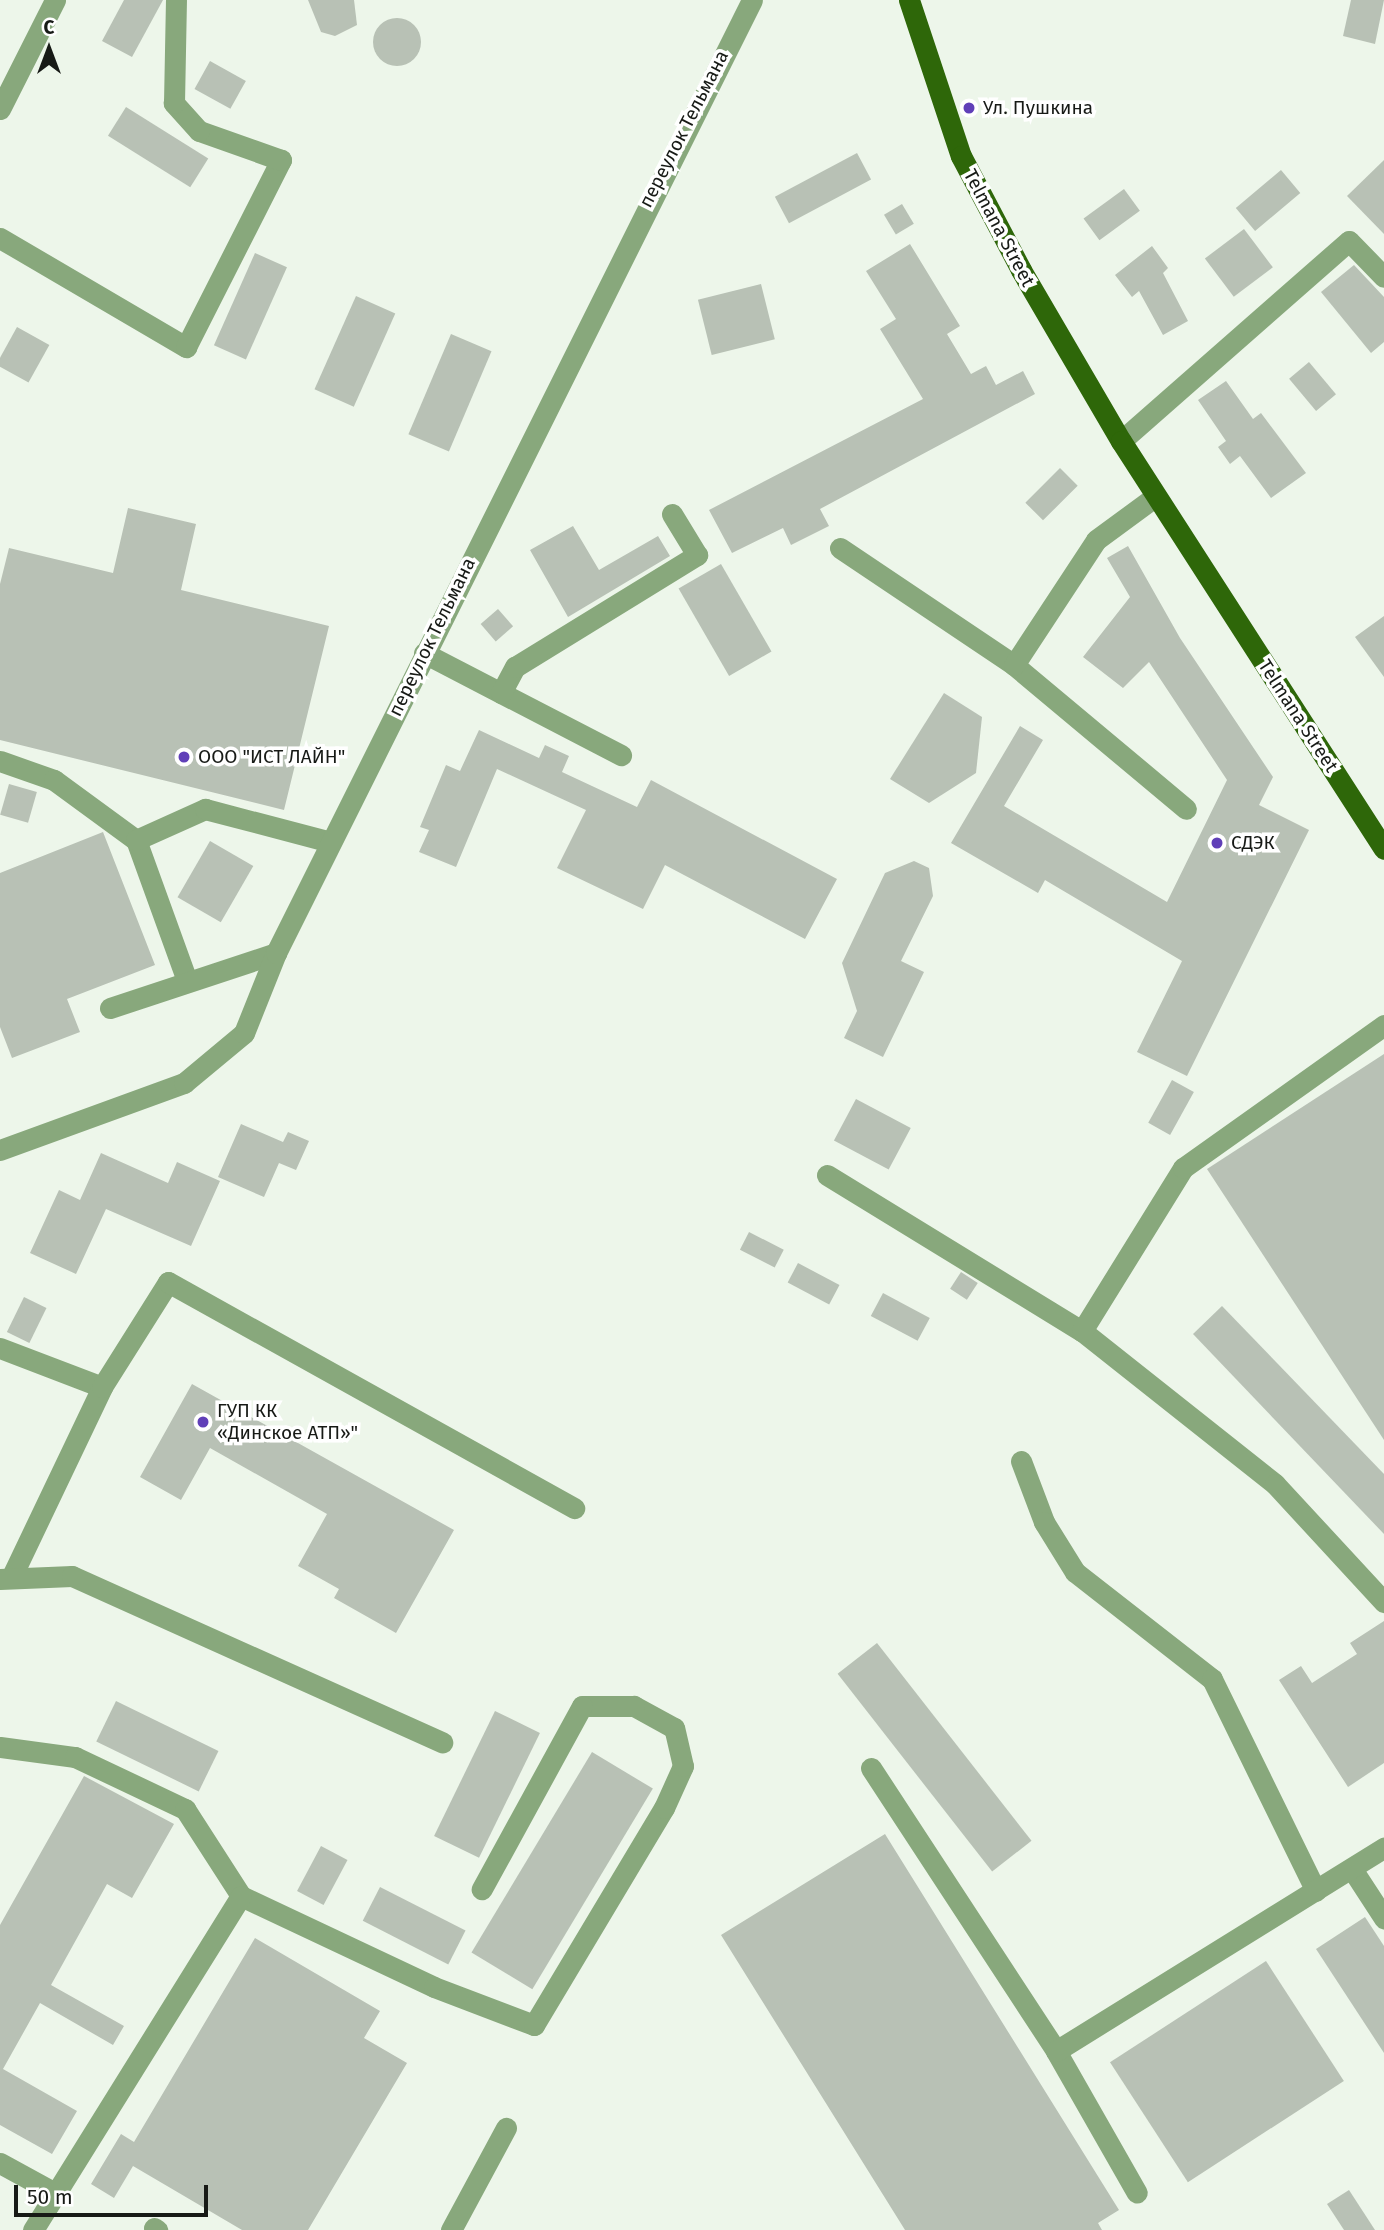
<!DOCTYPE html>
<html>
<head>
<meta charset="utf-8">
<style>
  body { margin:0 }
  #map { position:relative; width:1384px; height:2230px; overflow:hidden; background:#edf6ea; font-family:"Fira Sans",sans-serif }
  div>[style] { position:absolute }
  .building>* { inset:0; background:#b8c1b5; transform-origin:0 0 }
  .round { border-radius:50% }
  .minor>* { height:21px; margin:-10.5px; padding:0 10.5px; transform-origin:10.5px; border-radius:10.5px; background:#88a87c }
  .major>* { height:21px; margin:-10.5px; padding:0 10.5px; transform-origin:10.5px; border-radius:10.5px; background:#2e6709 }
  .dots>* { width:19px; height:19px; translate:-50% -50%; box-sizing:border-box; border:4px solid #fff; border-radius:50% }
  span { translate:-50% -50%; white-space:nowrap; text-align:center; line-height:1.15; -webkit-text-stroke:7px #fff; paint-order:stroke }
  .poi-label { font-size:19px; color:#171a16 }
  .left { translate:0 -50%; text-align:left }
  .street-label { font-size:19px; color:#171a16 }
  .north { position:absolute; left:14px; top:14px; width:70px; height:70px; -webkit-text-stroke:5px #fff; paint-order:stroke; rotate:0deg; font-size:19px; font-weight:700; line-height:28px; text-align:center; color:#171a16 }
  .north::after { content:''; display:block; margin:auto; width:24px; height:32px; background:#171a16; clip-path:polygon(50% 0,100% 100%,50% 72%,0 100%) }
  .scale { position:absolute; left:14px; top:2185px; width:194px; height:32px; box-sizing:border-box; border:4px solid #171a16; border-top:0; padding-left:9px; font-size:21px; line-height:24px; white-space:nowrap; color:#171a16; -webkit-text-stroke:5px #fff; paint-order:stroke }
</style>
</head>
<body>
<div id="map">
  <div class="building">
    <i style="clip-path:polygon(124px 0,163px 0,132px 57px,102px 41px)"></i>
    <i style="clip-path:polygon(308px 0,354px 0,357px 25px,335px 36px,321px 32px)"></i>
    <i style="clip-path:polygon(1351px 0,1384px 0,1375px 44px,1343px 36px)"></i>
    <i class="round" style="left:373px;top:18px;width:48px;height:48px"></i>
    <i style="left:210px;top:61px;width:41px;height:32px;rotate:29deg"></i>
    <i style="left:126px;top:107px;width:97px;height:34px;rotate:32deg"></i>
    <i style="left:857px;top:153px;width:30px;height:93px;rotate:62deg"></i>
    <i style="clip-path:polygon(1384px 160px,1384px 234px,1347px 196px)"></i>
    <i style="left:1281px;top:170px;width:30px;height:59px;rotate:50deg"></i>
    <i style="left:1124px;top:189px;width:27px;height:50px;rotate:54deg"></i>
    <i style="left:902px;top:204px;width:23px;height:21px;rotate:59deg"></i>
    <i style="left:1244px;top:229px;width:48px;height:49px;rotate:53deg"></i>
    <i style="clip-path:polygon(910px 244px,960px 326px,947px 334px,971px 374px,986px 366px,996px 385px,1023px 371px,1035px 394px,820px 509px,829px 526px,791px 545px,783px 528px,732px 553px,709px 510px,923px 399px,880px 329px,896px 319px,866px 271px)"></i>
    <i style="clip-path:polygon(1152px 246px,1168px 268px,1163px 273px,1188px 321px,1163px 335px,1139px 291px,1132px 297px,1115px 275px)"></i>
    <i style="left:255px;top:253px;width:35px;height:101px;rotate:24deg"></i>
    <i style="clip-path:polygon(1354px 265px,1384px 297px,1384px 342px,1371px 353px,1321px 292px)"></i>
    <i style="left:761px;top:284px;width:57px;height:65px;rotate:76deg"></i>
    <i style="left:356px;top:296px;width:43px;height:102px;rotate:24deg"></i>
    <i style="left:17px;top:327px;width:37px;height:43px;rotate:29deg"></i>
    <i style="left:451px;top:334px;width:44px;height:109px;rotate:23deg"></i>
    <i style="left:1309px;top:362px;width:42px;height:26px;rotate:50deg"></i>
    <i style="clip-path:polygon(1226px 381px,1253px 419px,1261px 413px,1306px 473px,1271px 498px,1240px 456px,1230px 464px,1218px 447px,1226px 441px,1198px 400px)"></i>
    <i style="left:1060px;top:468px;width:25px;height:49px;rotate:45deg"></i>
    <i style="clip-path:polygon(128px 508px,196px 524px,181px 590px,329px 626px,284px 810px,0 740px,0 584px,9px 548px,113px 573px)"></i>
    <i style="clip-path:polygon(573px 526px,599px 570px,658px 536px,670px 556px,568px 617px,530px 550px)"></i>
    <i style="clip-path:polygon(1128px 546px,1180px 638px,1273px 777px,1259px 805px,1309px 830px,1187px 1076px,1137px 1052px,1182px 961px,1045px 880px,1038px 893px,951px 843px,1020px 726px,1043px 740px,1004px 806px,1167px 902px,1227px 780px,1149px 662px,1123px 688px,1083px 657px,1130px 597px,1107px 558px)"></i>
    <i style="left:721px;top:564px;width:101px;height:49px;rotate:60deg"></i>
    <i style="left:498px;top:609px;width:23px;height:23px;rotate:49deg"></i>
    <i style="clip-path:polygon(1384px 616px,1384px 677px,1355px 637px)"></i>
    <i style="clip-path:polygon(944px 693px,982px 717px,976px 773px,929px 803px,890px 779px)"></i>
    <i style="clip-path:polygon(479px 730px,539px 758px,545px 745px,569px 756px,562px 772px,637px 807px,651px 780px,837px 879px,805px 939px,665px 865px,643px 909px,557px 868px,586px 810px,497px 769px,456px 867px,419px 852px,429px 830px,420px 827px,446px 765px,460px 771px)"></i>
    <i style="left:9px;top:784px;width:29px;height:32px;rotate:16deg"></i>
    <i style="clip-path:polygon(103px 832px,155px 965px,67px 999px,80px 1032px,12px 1058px,0 1027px,0 873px)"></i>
    <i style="left:210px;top:841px;width:50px;height:65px;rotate:30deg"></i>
    <i style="clip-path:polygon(914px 861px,929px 868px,933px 896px,901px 961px,924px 972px,883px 1057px,844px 1038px,857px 1011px,842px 963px,885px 873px)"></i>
    <i style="clip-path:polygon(1384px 1054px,1384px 1440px,1207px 1169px)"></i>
    <i style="left:1172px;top:1080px;width:25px;height:49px;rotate:29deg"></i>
    <i style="left:856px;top:1099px;width:62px;height:47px;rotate:28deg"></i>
    <i style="clip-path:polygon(241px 1124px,283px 1142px,288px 1132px,309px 1141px,296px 1170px,279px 1163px,264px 1197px,218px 1177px)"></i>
    <i style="clip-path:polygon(101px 1153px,168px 1183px,177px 1162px,220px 1181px,191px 1246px,106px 1209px,76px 1274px,30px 1253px,59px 1190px,80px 1200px)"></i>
    <i style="left:749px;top:1232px;width:39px;height:20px;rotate:27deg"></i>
    <i style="left:798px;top:1263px;width:47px;height:22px;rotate:28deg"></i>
    <i style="left:961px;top:1272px;width:20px;height:20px;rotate:33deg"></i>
    <i style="left:883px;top:1293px;width:53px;height:26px;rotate:28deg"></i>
    <i style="left:24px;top:1297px;width:25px;height:39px;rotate:26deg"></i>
    <i style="clip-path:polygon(1222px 1306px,1384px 1474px,1384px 1534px,1193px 1334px)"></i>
    <i style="clip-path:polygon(192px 1384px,454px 1530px,396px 1633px,334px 1598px,339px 1589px,298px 1566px,327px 1514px,210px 1448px,181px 1500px,140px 1477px)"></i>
    <i style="clip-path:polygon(1384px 1621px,1384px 1763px,1348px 1787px,1279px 1680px,1301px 1666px,1312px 1683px,1357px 1654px,1350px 1643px)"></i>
    <i style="left:877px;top:1643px;width:251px;height:50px;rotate:52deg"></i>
    <i style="left:116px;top:1701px;width:114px;height:45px;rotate:26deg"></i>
    <i style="left:495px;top:1711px;width:50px;height:139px;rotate:26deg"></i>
    <i style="left:592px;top:1752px;width:71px;height:234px;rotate:31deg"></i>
    <i style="clip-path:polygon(84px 1776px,174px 1824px,132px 1898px,107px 1884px,51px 1985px,124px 2026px,113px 2045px,40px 2003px,3px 2069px,77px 2111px,52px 2154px,0 2125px,0 1925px)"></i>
    <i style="clip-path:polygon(885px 1834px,1119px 2210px,1098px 2223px,1102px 2230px,905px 2230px,721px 1935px)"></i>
    <i style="left:321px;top:1846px;width:30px;height:51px;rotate:28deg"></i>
    <i style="left:380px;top:1887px;width:96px;height:38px;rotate:27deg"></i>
    <i style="clip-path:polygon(1365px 1917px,1384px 1946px,1384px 2053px,1316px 1949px)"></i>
    <i style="clip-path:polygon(255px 1938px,380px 2011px,364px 2038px,407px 2063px,308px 2230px,242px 2230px,133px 2166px,114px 2198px,91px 2184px,121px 2134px,134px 2142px)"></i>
    <i style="left:1266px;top:1961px;width:143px;height:186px;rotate:57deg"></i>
    <i style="clip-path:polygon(1349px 2190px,1375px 2230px,1344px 2230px,1327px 2204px)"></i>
  </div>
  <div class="minor">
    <i style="left:0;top:109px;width:122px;rotate:-63.2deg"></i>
    <i style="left:0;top:238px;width:216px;rotate:30.4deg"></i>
    <i style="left:186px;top:347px;width:210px;rotate:-63.1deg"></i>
    <i style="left:281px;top:160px;width:87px;rotate:-160.5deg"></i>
    <i style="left:199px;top:131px;width:38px;rotate:-132deg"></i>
    <i style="left:174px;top:103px;width:103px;rotate:-88.9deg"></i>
    <i style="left:1121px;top:441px;width:303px;rotate:-41.3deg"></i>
    <i style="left:1349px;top:241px;width:50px;rotate:45.8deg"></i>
    <i style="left:840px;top:548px;width:210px;rotate:33.9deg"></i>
    <i style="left:1014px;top:665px;width:224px;rotate:39.9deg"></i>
    <i style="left:424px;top:653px;width:222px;rotate:27.4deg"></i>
    <i style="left:1014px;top:665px;width:149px;rotate:-56.7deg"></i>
    <i style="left:1096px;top:540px;width:74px;rotate:-36.3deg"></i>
    <i style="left:501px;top:693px;width:30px;rotate:-62deg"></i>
    <i style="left:515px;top:667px;width:214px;rotate:-31.6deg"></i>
    <i style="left:697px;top:555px;width:48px;rotate:-121.4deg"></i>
    <i style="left:0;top:761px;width:57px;rotate:19.4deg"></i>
    <i style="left:54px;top:780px;width:102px;rotate:36.2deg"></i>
    <i style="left:186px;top:978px;width:147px;rotate:-109.9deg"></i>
    <i style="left:136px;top:840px;width:76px;rotate:-24.2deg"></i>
    <i style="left:205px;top:809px;width:130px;rotate:14.7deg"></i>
    <i style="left:110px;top:1008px;width:175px;rotate:-18.3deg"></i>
    <i style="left:0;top:1150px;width:196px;rotate:-20deg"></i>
    <i style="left:184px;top:1083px;width:78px;rotate:-39.8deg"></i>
    <i style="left:244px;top:1033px;width:86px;rotate:-68.2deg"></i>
    <i style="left:276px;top:953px;width:1065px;rotate:-63.46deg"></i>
    <i style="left:827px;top:1175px;width:299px;rotate:31.5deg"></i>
    <i style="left:1082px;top:1331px;width:246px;rotate:38.4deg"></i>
    <i style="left:1275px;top:1484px;width:161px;rotate:47.3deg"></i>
    <i style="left:1082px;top:1331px;width:192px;rotate:-58.2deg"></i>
    <i style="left:1183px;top:1168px;width:247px;rotate:-35.4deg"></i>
    <i style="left:0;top:1348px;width:109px;rotate:20.9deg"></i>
    <i style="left:1021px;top:1461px;width:65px;rotate:69.3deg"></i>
    <i style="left:1044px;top:1522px;width:59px;rotate:58.2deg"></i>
    <i style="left:1075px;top:1572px;width:174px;rotate:38deg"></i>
    <i style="left:1212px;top:1679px;width:236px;rotate:63.9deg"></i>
    <i style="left:11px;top:1578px;width:212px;rotate:-64.5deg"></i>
    <i style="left:102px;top:1387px;width:124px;rotate:-57.8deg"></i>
    <i style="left:168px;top:1282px;width:465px;rotate:29.1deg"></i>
    <i style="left:0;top:1579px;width:72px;rotate:-2.4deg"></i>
    <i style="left:72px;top:1576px;width:406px;rotate:24.2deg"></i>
    <i style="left:0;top:1747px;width:76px;rotate:7.6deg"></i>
    <i style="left:75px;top:1757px;width:122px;rotate:25.3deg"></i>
    <i style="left:185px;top:1809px;width:103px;rotate:57.2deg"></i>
    <i style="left:241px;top:1896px;width:213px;rotate:25.2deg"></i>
    <i style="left:434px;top:1987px;width:107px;rotate:20.8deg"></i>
    <i style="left:534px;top:2025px;width:253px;rotate:-59.1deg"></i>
    <i style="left:664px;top:1808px;width:46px;rotate:-65.7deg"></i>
    <i style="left:683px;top:1766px;width:39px;rotate:-103deg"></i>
    <i style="left:674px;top:1728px;width:46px;rotate:-151.2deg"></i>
    <i style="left:634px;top:1706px;width:52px;rotate:180deg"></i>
    <i style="left:582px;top:1706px;width:209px;rotate:118.7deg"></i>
    <i style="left:871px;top:1768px;width:338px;rotate:56.8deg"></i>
    <i style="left:1056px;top:2051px;width:163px;rotate:60.3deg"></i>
    <i style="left:1352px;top:1869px;width:59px;rotate:56.9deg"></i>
    <i style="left:1056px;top:2051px;width:386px;rotate:-31.8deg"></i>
    <i style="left:0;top:2163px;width:63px;rotate:28.6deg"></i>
    <i style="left:154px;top:2228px;width:4px;rotate:34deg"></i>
    <i style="left:33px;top:2230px;width:393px;rotate:-58.1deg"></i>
    <i style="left:451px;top:2230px;width:116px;rotate:-61.7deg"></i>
  </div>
  <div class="major">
    <i style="left:909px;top:0;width:164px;rotate:71.6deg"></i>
    <i style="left:961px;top:156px;width:129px;rotate:62.2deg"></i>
    <i style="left:1021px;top:270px;width:198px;rotate:59.7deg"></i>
    <i style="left:1121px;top:441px;width:485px;rotate:57.2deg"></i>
  </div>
  <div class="dots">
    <i style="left:969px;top:108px;background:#603fb8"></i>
    <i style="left:184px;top:757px;background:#603fb8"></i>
    <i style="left:1217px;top:843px;background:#603fb8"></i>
    <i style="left:203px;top:1422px;background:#603fb8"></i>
  </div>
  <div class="poi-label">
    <span class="left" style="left:983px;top:108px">Ул. Пушкина</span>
    <span class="left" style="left:198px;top:757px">ООО "ИСТ ЛАЙН"</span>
    <span class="left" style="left:1231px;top:843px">СДЭК</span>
    <span class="left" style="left:217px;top:1422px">ГУП КК<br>«Динское АТП»"</span>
  </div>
  <div class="street-label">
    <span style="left:684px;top:129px;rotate:-63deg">переулок Тельмана</span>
    <span style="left:999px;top:228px;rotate:62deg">Telmana Street</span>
    <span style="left:432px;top:637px;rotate:-64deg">переулок Тельмана</span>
    <span style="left:1298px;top:716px;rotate:57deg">Telmana Street</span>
  </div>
  <div class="north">С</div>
  <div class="scale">50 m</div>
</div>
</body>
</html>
